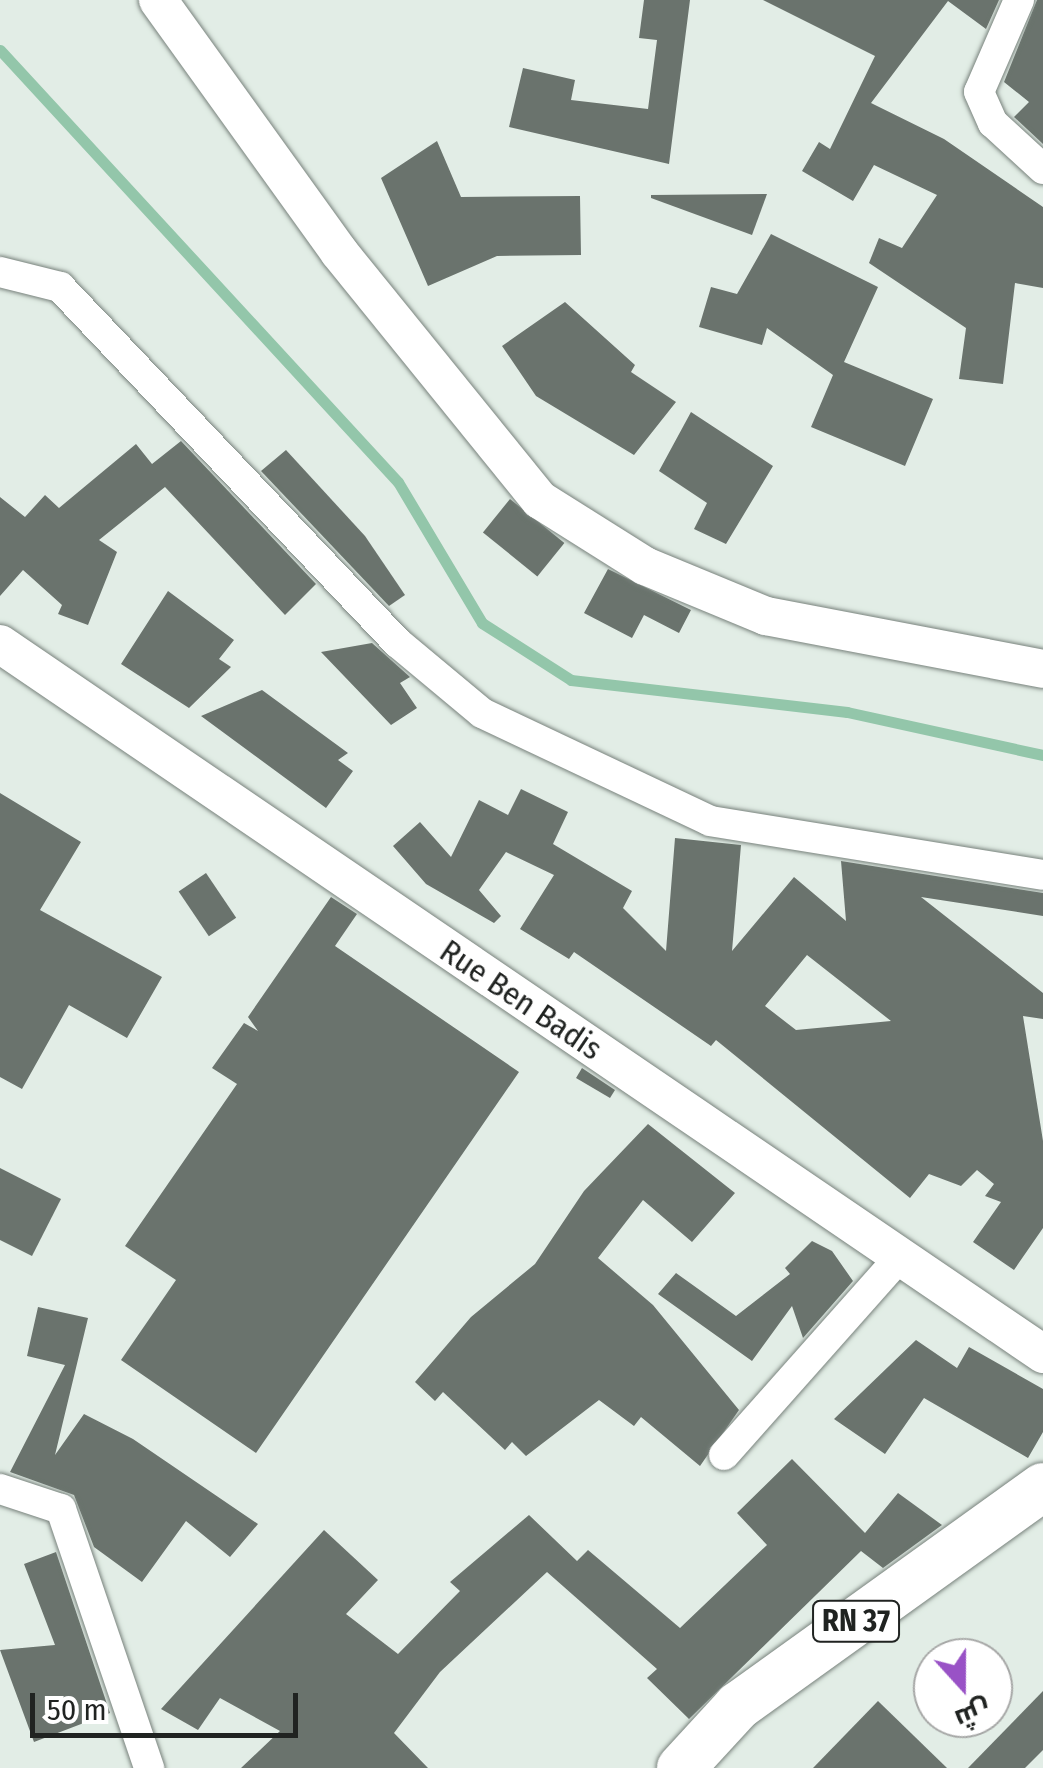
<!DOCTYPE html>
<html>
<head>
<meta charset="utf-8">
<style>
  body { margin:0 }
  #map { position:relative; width:1043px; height:1768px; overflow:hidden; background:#e2ede6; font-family:"Fira Sans Condensed",Cairo,sans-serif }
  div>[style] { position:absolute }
  .stream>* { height:11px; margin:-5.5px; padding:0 5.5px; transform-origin:5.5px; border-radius:5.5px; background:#93c6aa }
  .building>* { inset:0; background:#6a736d; transform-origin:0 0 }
  .roads { filter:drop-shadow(0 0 2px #78827c) drop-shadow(0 0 2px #78827c) }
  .minor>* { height:30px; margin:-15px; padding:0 15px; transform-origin:15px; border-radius:15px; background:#fff }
  .tertiary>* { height:38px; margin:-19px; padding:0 19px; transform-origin:19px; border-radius:19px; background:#fff }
  .primary>* { height:48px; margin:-24px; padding:0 24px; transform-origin:24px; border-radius:24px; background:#fff }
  span { translate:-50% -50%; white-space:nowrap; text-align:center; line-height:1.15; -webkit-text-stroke:8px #fff; paint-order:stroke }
  .shield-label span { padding:2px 8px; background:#fff; border:2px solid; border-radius:8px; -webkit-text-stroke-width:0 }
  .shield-label { font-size:30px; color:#202321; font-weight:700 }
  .street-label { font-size:32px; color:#202321 }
  .north { position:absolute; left:913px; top:1638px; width:100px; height:100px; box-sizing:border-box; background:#fff; border:2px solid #a6a7a6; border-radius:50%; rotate:159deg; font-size:28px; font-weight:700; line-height:40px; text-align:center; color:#202321 }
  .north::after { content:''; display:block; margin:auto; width:35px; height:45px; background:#9952c6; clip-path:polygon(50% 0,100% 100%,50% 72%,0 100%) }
  .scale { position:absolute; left:30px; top:1693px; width:268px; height:45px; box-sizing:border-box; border:5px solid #202321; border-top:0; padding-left:12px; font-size:30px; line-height:35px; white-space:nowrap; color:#202321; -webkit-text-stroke:8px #fff; paint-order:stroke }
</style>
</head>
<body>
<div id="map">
  <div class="stream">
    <i style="left:0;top:50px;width:587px;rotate:47.35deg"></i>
    <i style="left:398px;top:482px;width:164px;rotate:59.2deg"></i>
    <i style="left:482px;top:623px;width:106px;rotate:32.6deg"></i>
    <i style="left:571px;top:680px;width:278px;rotate:6.6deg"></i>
    <i style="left:847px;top:712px;width:201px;rotate:12.4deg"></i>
  </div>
  <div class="building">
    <i style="clip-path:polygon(644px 0,690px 0,669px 164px,509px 127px,523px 68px,575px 80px,571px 100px,648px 109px,657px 40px,639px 38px)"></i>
    <i style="clip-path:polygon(763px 0,999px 0,986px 29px,948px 1px,871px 103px,944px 139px,1043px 207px,1043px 288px,1015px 283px,1003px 384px,959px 379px,966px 328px,869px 263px,879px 238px,902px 248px,937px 195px,874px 165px,853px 201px,802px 171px,819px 142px,830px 149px,875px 56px)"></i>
    <i style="clip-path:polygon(1037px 0,1043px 0,1043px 144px,1014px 117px,1029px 102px,1004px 82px)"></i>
    <i style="clip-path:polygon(437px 141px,461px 197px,580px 196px,581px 255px,497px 256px,428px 286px,381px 178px)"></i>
    <i style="clip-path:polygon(767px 194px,752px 235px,651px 198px,651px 195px)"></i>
    <i style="clip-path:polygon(771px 234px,878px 287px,844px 362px,933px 399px,905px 466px,811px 427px,833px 375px,767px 328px,762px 345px,699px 327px,711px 287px,737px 294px)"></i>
    <i style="clip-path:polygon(565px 302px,635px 365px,631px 372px,676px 402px,634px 455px,536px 396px,502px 346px)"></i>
    <i style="clip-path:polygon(691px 412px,773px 466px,726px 544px,694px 529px,707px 503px,659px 471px)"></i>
    <i style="clip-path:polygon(181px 441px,316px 584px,285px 615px,165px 487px,99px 540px,117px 552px,88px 625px,58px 614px,62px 605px,23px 570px,0 596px,0 497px,25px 517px,45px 495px,59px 508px,136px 444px,152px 464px)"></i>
    <i style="clip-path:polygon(286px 450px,365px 536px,405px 595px,389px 606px,261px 471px)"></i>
    <i style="left:510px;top:499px;width:70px;height:43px;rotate:39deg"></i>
    <i style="clip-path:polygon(608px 569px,691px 610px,679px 633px,644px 615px,632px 638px,584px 613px)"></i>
    <i style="clip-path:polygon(168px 591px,234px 640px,219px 659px,231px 667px,189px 708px,121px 664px)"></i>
    <i style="clip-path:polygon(372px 643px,410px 677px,400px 683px,417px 708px,391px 725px,321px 652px)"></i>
    <i style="clip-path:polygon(262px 690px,348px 753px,338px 760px,353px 771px,326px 808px,201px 716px)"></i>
    <i style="clip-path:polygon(evenodd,521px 789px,568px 812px,553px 844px,632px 891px,623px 908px,666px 951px,675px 838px,741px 845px,732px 951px,794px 877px,846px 921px,841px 861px,1043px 893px,1043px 916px,921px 897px,1043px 993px,1043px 1019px,1023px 1016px,1043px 1141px,1043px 1228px,1014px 1270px,973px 1242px,1001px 1202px,985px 1196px,994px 1184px,977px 1170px,961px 1186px,929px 1174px,910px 1198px,716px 1040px,711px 1046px,574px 952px,569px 959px,520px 929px,554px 875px,506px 852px,479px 890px,501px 916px,494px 923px,426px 884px,393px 846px,420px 822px,451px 857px,479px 800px,508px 815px,521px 789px,807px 955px,891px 1021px,796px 1030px,765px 1006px,807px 955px)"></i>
    <i style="clip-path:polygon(0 793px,81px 842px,40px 910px,162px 977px,127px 1038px,69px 1005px,22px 1089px,0 1077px)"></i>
    <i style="left:206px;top:873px;width:54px;height:33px;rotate:56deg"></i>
    <i style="clip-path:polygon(331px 897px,357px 914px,335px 946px,519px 1072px,256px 1453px,121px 1360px,176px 1280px,125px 1246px,237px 1084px,212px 1068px,244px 1023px,258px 1031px,248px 1017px)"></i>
    <i style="clip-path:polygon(582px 1068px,615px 1090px,610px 1098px,576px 1078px)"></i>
    <i style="clip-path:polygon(648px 1124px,735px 1193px,692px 1242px,643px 1200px,598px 1258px,653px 1305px,739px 1410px,700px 1466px,641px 1417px,634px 1426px,599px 1400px,526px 1456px,512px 1442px,505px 1450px,443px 1392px,435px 1401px,415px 1382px,471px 1317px,535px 1264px,584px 1191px)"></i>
    <i style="clip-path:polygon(0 1168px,61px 1199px,32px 1256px,0 1240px)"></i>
    <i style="clip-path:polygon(812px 1241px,832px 1251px,853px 1281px,803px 1338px,792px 1306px,752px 1361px,658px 1294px,676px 1273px,736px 1316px,790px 1274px,785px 1268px)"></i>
    <i style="clip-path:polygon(38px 1307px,88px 1318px,55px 1455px,84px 1414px,133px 1439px,258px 1524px,230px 1557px,186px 1521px,142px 1582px,94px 1547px,74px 1495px,10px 1472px,65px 1365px,27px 1356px)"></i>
    <i style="clip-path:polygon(916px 1340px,957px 1368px,969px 1347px,1043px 1389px,1043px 1432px,1028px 1458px,924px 1398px,885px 1454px,834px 1419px)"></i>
    <i style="clip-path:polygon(792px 1459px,865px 1533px,898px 1493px,942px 1525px,883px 1568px,861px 1551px,689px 1719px,647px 1678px,657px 1669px,547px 1572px,440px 1672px,394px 1733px,428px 1768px,241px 1768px,280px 1731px,220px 1698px,198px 1730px,161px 1709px,324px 1530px,378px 1580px,346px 1614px,398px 1654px,460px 1591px,450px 1582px,529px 1515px,577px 1561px,588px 1550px,680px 1628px,767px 1545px,737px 1513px)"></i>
    <i style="clip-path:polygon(56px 1552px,110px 1713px,34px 1742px,0 1650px,55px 1645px,24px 1564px)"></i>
    <i style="clip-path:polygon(1043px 1691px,1043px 1750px,1025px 1768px,968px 1768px)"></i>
    <i style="clip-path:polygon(878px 1701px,947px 1768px,813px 1768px)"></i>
  </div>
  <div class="roads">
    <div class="minor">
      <i style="left:1019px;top:0;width:100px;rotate:113.5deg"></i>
      <i style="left:979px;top:92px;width:34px;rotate:66deg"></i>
      <i style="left:993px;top:123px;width:68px;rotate:42.6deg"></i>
      <i style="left:0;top:272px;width:62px;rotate:14deg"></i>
      <i style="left:60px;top:287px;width:491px;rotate:46.5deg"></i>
      <i style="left:398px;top:643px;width:109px;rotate:39.8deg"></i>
      <i style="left:482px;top:713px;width:252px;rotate:25.3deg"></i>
      <i style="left:710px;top:821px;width:337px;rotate:9.2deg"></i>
      <i style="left:724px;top:1455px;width:265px;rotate:-48.4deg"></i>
      <i style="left:0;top:1489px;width:64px;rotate:18.2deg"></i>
      <i style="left:61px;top:1509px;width:274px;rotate:71.2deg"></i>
    </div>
    <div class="tertiary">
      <i style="left:158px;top:0;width:310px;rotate:54.3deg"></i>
      <i style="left:339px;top:252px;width:319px;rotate:51deg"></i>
      <i style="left:540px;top:500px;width:124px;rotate:32.2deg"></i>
      <i style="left:645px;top:566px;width:131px;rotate:22.5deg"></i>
      <i style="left:766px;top:616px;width:282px;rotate:10.8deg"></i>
      <i style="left:0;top:644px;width:1262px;rotate:34.24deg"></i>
    </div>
    <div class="primary">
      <i style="left:681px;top:1768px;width:84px;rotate:-47.4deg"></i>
      <i style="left:738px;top:1706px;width:375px;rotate:-35.7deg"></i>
    </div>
  </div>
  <div class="shield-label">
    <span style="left:856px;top:1621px">RN 37</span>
  </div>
  <div class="street-label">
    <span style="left:521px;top:1000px;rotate:34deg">Rue Ben Badis</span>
  </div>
  <div class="north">ش</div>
  <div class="scale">50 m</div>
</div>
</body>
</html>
